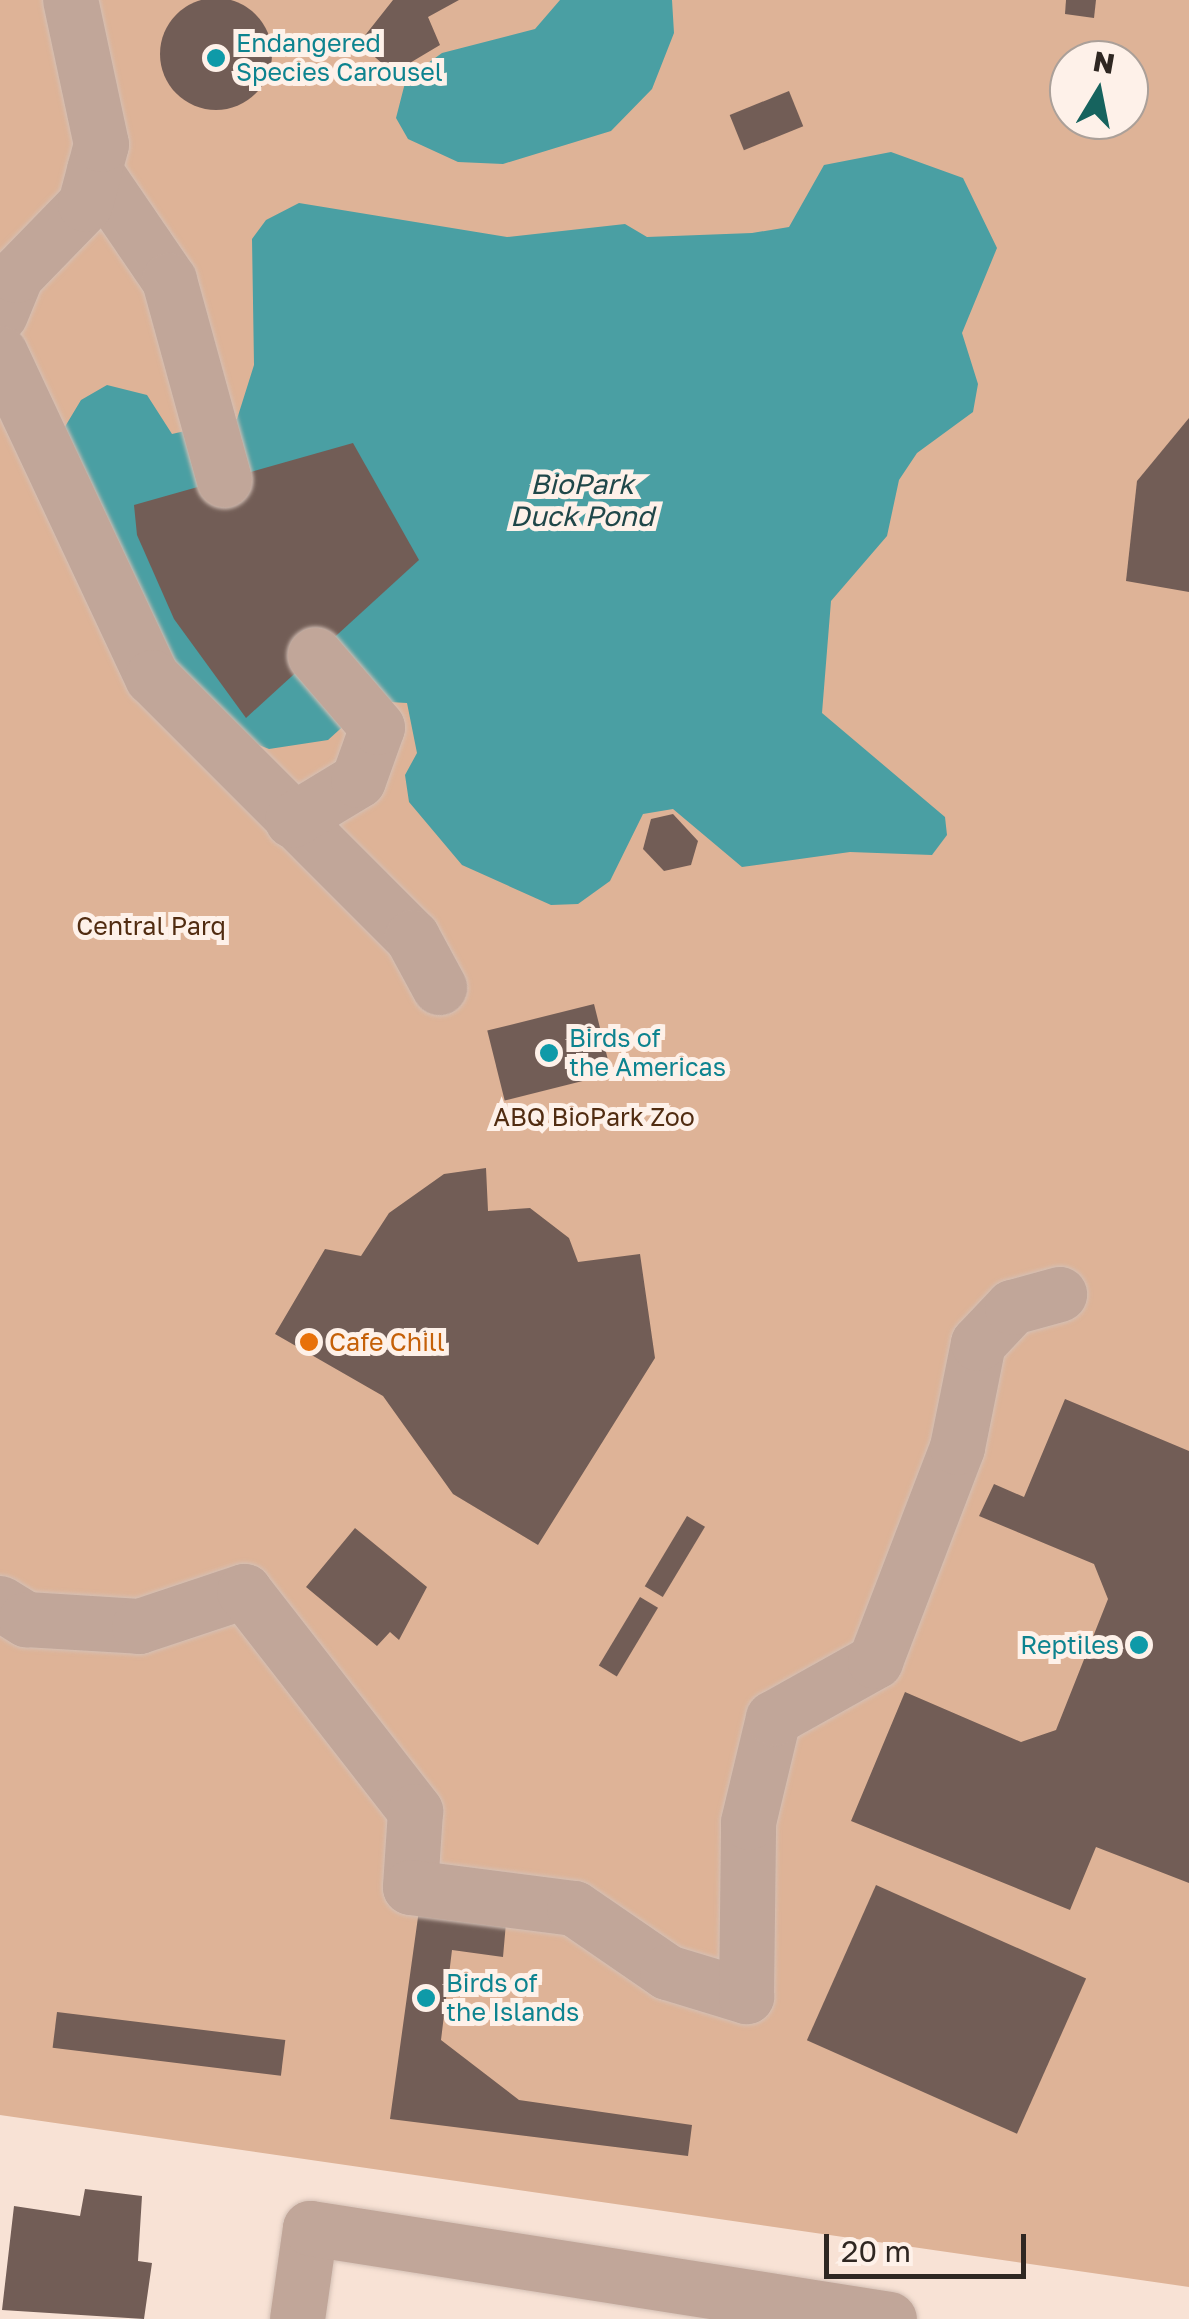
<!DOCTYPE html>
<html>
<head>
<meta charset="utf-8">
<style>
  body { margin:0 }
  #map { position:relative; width:1189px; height:2319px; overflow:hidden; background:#f8e2d5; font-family:"Golos Text",sans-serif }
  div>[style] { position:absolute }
  .green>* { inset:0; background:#deb397 }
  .water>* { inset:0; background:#4a9fa3 }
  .building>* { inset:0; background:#725d56; transform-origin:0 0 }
  .round { border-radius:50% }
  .roads { filter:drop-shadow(0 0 2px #d4c0b5) drop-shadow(0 0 2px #d4c0b5) }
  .minor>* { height:55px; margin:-27.5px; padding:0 27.5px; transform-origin:27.5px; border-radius:27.5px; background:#c1a699 }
  .dots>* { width:28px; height:28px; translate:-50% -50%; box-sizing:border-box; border:5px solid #fef1e9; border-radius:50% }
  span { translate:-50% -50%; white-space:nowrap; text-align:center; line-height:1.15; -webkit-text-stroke:10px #fef1e9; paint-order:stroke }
  .culture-label { font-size:25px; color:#0d838f }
  .left { translate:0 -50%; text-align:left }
  .right { translate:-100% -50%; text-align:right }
  .park-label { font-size:25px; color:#512c11 }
  .food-label { font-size:25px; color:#c56008 }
  .water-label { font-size:28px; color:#1f4749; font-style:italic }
  .north { position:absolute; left:1049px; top:40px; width:100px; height:100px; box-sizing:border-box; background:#fef1e9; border:2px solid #aba099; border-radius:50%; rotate:10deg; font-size:28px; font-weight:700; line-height:40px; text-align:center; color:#2f2722 }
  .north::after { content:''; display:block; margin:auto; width:35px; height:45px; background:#16635e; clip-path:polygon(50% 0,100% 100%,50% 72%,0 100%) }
  .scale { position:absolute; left:824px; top:2234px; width:202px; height:45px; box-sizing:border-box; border:5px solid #2f2722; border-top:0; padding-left:12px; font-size:30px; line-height:35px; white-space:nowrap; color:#2f2722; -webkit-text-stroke:8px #fef1e9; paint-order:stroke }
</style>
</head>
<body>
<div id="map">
  <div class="green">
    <i style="clip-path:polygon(evenodd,0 0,1189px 0,1189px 2287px,0 2115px,0 0,1069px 60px,1129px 60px,1129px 120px,1069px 120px,1069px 60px)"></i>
  </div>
  <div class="water">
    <i style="clip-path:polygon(560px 0,672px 0,674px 33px,652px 89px,611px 131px,503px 164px,458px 162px,408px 139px,396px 118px,406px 79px,442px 53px,535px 29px)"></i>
    <i style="clip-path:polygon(891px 152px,963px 178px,997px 248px,962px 333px,978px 384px,973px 412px,917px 453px,899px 480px,887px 536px,831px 601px,822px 713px,945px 817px,947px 835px,932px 855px,850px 852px,742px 867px,673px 809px,643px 814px,610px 881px,578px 904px,551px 905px,462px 865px,409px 802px,405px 775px,417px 753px,407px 703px,371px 701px,328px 740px,269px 749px,238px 737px,168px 658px,63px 430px,81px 400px,107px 385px,147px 395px,172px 434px,237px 419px,254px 365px,252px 239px,266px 220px,299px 203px,507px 237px,625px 224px,647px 237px,752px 233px,789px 227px,824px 165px)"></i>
  </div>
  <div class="building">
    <i class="round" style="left:160px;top:-2px;width:112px;height:112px"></i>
    <i style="clip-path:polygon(393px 0,459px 0,428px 17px,440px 45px,393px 73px,359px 43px)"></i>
    <i style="clip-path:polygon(1066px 0,1096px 0,1094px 18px,1065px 14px)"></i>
    <i style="left:789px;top:91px;width:38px;height:64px;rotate:68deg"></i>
    <i style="clip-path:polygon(1189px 418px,1189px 592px,1126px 581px,1137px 481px)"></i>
    <i style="clip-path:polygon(353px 443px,419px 560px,246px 718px,174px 619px,137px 535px,134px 505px)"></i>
    <i style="clip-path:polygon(673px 814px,698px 841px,691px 865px,664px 871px,643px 849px,651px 819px)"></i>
    <i style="left:594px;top:1004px;width:72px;height:110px;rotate:76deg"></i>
    <i style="clip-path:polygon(486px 1168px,488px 1211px,530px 1208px,569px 1238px,578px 1262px,640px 1254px,655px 1358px,538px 1545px,453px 1494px,383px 1396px,275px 1334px,325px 1249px,361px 1256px,389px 1213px,444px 1174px)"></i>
    <i style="clip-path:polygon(1065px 1399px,1189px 1451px,1189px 1883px,1096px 1847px,1070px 1910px,851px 1821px,905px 1692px,1021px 1742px,1056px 1730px,1108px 1599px,1094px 1564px,979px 1516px,994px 1484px,1024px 1497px)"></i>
    <i style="left:687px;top:1516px;width:21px;height:82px;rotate:31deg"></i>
    <i style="clip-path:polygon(355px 1528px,427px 1587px,399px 1640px,390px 1632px,377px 1646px,306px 1587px)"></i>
    <i style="left:640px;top:1597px;width:21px;height:80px;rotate:31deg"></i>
    <i style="left:876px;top:1885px;width:230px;height:170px;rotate:24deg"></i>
    <i style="clip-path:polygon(419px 1910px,506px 1923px,503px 1957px,452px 1950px,441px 2040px,519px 2100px,692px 2125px,688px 2156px,390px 2119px)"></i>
    <i style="left:57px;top:2012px;width:230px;height:36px;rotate:7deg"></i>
    <i style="clip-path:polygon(85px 2189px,142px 2196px,138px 2261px,152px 2263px,144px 2319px,2px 2310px,14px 2206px,80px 2216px)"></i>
  </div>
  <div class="roads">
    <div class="minor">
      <i style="left:94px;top:170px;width:133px;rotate:55.7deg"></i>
      <i style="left:169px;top:280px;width:207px;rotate:74.6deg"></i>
      <i style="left:0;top:314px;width:42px;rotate:-67.7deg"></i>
      <i style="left:16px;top:275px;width:99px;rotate:-45.8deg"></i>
      <i style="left:85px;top:204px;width:62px;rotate:-75.1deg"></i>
      <i style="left:101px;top:144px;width:147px;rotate:-102.1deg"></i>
      <i style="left:0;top:353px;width:358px;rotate:64.9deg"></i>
      <i style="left:152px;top:677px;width:368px;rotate:45deg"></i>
      <i style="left:412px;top:937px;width:57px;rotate:61.6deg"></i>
      <i style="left:292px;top:820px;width:77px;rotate:-31.2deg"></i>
      <i style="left:358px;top:780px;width:56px;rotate:-70.3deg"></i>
      <i style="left:377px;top:727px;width:95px;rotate:-130.7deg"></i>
      <i style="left:0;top:1603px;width:31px;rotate:32deg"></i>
      <i style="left:26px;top:1619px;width:113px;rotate:3.5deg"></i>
      <i style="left:139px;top:1626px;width:111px;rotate:-18.4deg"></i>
      <i style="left:244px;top:1591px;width:279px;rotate:52.1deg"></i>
      <i style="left:415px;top:1811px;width:76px;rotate:93.8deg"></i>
      <i style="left:410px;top:1887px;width:165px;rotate:7.3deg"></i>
      <i style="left:574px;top:1908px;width:113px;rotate:34.5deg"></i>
      <i style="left:667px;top:1972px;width:83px;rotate:16.9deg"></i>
      <i style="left:746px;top:1996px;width:174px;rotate:-89.3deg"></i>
      <i style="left:748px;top:1822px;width:107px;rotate:-76.5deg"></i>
      <i style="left:773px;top:1718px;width:117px;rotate:-29.2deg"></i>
      <i style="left:875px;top:1661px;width:229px;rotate:-69deg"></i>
      <i style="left:957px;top:1447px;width:106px;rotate:-78.6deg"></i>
      <i style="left:978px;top:1343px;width:50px;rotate:-46.6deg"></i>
      <i style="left:1012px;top:1307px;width:49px;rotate:-15.5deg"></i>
      <i style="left:297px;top:2319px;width:92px;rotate:-81.9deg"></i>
      <i style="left:310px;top:2228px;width:586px;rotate:8.93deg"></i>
    </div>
  </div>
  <div class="dots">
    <i style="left:216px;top:58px;background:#0f9aa8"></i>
    <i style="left:549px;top:1053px;background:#0f9aa8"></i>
    <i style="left:309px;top:1342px;background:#e8710a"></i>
    <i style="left:1139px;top:1645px;background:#0f9aa8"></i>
    <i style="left:426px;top:1998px;background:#0f9aa8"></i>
  </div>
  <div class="culture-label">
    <span class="left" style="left:236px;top:58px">Endangered<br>Species Carousel</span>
    <span class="left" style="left:569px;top:1053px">Birds of<br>the Americas</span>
    <span class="right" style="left:1119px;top:1645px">Reptiles</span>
    <span class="left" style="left:446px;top:1998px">Birds of<br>the Islands</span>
  </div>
  <div class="park-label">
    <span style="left:151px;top:926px">Central Parq</span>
    <span style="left:594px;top:1117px">ABQ BioPark Zoo</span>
  </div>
  <div class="food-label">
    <span class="left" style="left:329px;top:1342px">Cafe Chill</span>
  </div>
  <div class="water-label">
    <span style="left:582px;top:500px">BioPark<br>Duck Pond</span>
  </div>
  <div class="north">N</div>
  <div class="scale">20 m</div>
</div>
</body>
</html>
